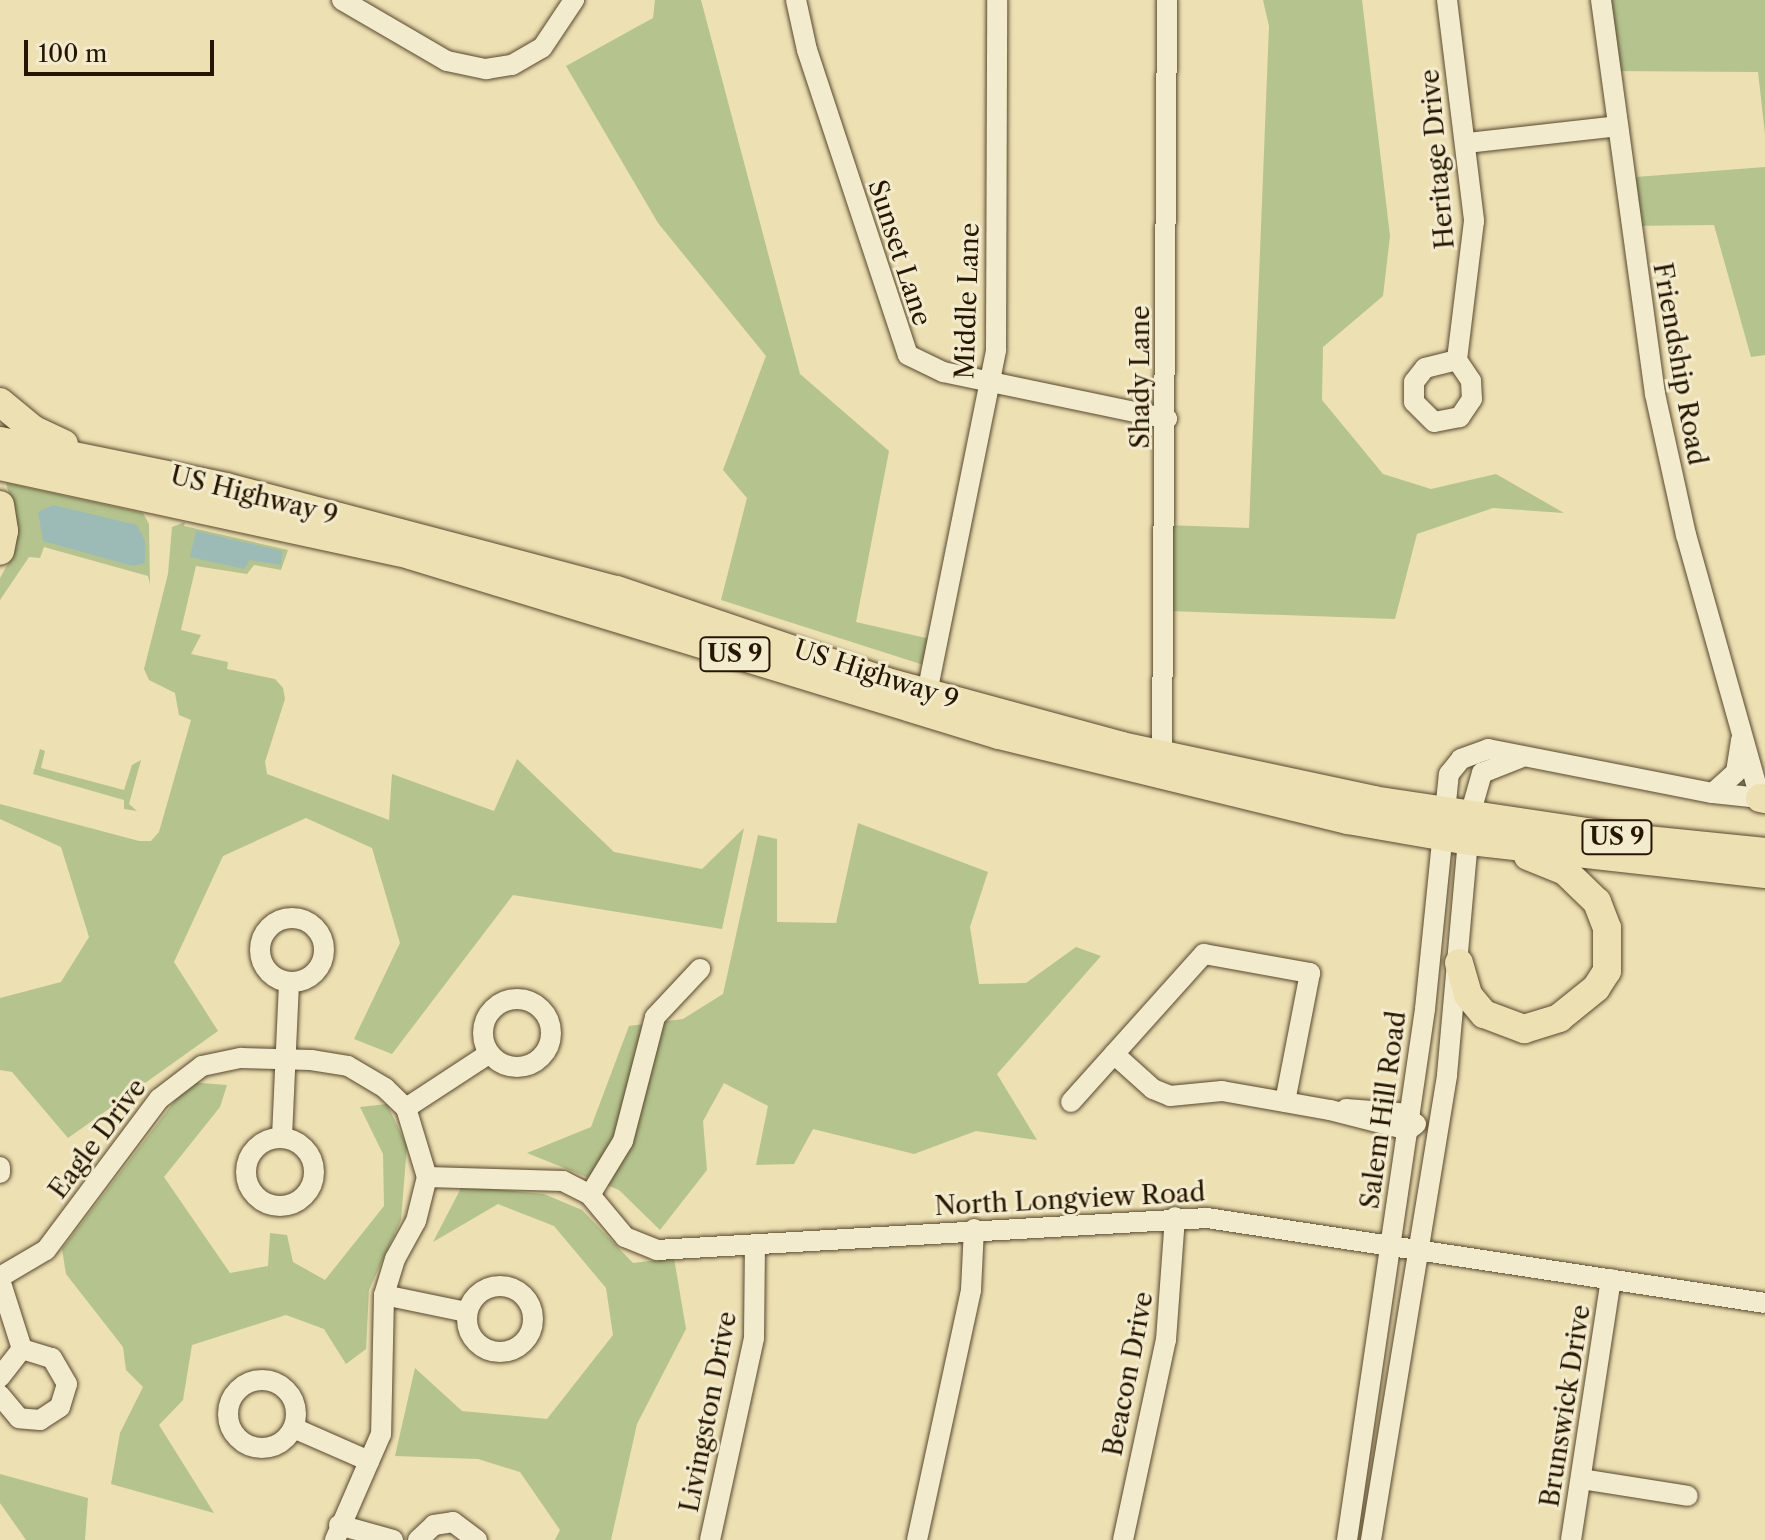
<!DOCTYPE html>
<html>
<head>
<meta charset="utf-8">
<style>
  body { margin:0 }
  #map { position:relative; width:1765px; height:1540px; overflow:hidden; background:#ede0b3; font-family:"Libre Caslon Text",serif }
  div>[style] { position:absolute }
  .green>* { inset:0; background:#b5c38e }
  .water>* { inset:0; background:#9cbbb6 }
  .roads { filter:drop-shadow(0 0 2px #58482e) drop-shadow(0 0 2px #58482e) }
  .minor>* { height:20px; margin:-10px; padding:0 10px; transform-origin:10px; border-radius:10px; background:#f3ebce }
  .minor>.ring { margin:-10px; padding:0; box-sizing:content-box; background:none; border:20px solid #f3ebce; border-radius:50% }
  .highway>* { height:28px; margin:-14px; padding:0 14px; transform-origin:14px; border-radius:14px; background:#ede0b3 }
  span { translate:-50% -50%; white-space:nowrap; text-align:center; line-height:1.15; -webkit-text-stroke:6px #f3ebce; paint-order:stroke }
  .shield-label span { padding:2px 6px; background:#f3ebce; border:2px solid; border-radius:6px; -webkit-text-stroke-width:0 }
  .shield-label { font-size:24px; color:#261601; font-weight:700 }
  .street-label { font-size:26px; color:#261601 }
  .scale { position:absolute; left:24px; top:40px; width:190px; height:36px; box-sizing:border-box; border:4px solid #261601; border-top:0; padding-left:10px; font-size:24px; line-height:28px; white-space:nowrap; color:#261601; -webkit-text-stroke:6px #f3ebce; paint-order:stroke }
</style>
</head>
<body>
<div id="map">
  <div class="green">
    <i style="clip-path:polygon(655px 0,701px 0,800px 374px,889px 451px,856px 622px,939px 641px,933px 668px,721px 600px,747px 498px,723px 470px,766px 356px,658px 223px,566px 66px,653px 18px)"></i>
    <i style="clip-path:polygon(1263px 0,1362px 0,1390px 236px,1383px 296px,1323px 347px,1322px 400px,1383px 474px,1431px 489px,1496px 474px,1564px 513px,1493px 508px,1417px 534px,1395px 619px,1169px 611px,1165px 525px,1249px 528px,1269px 26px)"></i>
    <i style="clip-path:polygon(1598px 0,1765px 0,1765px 134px,1758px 72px,1608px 71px)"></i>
    <i style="clip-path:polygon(1765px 167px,1765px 355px,1751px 357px,1714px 225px,1626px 226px,1623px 178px)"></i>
    <i style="clip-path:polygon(6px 483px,143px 513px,149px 524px,150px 585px,148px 576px,44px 547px,40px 558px,29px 557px,0 600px,0 578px,12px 556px,18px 527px)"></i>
    <i style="clip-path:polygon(185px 522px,184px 526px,288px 550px,281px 570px,254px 565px,247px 574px,196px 566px,181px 630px,201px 635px,191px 654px,228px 662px,227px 669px,275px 679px,283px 688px,285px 699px,265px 762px,267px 774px,389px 820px,392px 774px,494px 811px,517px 759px,614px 852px,702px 869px,744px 828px,722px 929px,513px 895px,392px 1054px,354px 1039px,400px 943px,372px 848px,306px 818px,223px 856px,174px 962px,218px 1031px,68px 1138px,12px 1072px,0 1070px,0 998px,61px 982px,89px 937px,61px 847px,0 819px,0 804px,139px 841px,151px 841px,159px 832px,191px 720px,179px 715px,175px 693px,149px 680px,144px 669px,168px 574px,172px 527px)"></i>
    <i style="clip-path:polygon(40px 749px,45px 751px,41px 768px,124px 790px,132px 765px,141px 760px,129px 804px,137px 811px,124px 809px,124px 800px,33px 774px)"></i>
    <i style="clip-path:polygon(858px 823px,988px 872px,970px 927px,979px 984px,1026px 983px,1076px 947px,1101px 956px,997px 1074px,1037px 1140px,976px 1131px,914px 1154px,813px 1129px,794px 1164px,756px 1165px,768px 1106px,724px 1083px,703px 1121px,707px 1170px,660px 1230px,619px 1190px,527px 1153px,591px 1127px,629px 1026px,683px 1019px,723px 994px,758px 835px,777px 839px,777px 922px,836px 923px)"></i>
    <i style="clip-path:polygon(189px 1082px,227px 1085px,220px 1107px,164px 1177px,230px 1273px,268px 1266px,270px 1233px,287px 1235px,293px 1262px,325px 1280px,384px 1206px,383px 1154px,360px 1107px,387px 1104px,407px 1146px,401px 1220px,369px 1290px,366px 1349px,346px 1364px,324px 1329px,286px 1315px,192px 1345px,183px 1400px,159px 1425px,214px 1513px,111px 1484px,120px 1433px,143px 1387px,126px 1370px,123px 1347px,66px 1274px,62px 1249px)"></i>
    <i style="clip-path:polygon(462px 1186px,544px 1194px,582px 1210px,633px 1263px,674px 1258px,686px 1329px,637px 1424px,611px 1540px,555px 1540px,560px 1530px,520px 1472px,478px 1459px,395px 1456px,415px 1368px,462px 1411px,547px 1419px,613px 1335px,606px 1288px,554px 1226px,498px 1204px,433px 1242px)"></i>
    <i style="clip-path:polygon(0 1474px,88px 1498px,85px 1540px,26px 1540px,0 1503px)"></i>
  </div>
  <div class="water">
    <i style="clip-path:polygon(53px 505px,137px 525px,145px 541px,145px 563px,133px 566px,43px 541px,38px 512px)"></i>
    <i style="clip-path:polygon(196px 531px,282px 551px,281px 565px,250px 560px,244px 569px,190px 557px)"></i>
  </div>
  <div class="roads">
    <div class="minor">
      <i style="left:342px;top:0;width:121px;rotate:30.2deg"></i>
      <i style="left:447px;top:61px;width:40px;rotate:12deg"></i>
      <i style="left:486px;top:69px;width:26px;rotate:-9deg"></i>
      <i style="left:512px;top:65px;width:34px;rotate:-30deg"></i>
      <i style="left:542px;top:48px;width:58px;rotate:-56.3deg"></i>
      <i style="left:796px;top:0;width:51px;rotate:77.6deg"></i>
      <i style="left:807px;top:50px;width:321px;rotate:71.7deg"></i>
      <i style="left:908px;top:355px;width:39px;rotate:26deg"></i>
      <i style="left:943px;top:372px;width:229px;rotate:11.8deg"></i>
      <i style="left:1447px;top:0;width:223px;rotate:83deg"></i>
      <i style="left:1474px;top:221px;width:140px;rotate:97deg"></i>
      <i style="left:1467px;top:143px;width:152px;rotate:-6.4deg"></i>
      <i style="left:1457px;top:360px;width:25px;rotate:56deg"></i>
      <i style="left:1471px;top:381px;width:18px;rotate:87deg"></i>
      <i style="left:1472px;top:399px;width:22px;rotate:124deg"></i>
      <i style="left:1460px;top:417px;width:26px;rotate:169deg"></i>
      <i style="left:1434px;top:422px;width:28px;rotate:-135deg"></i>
      <i style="left:1414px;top:402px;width:20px;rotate:-90deg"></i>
      <i style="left:1414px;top:382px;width:18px;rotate:-52deg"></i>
      <i style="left:1425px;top:368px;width:33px;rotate:-14deg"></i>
      <i style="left:927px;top:693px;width:350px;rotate:-78.6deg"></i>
      <i style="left:996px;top:350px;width:350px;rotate:-89.8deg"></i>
      <i style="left:1162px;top:755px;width:755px;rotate:-89.62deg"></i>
      <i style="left:1713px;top:793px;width:31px;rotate:-42deg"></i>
      <i style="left:1736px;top:772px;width:33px;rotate:-81deg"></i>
      <i class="ring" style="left:260px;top:918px;width:44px;height:44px"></i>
      <i class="ring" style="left:483px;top:999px;width:48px;height:48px"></i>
      <i style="left:1114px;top:1054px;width:52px;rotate:41.9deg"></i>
      <i style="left:1153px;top:1089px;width:18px;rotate:22deg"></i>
      <i style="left:1170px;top:1096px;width:52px;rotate:-5.5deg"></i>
      <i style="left:1222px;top:1091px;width:110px;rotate:10deg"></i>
      <i style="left:1330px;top:1110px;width:81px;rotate:14.4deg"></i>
      <i style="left:1408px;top:1130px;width:10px;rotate:-37deg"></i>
      <i style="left:1071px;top:1102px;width:199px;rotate:-48.1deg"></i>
      <i style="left:1204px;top:954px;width:108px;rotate:10.2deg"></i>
      <i style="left:1310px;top:973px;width:131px;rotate:101deg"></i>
      <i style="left:406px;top:1108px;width:97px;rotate:-33.2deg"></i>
      <i style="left:1346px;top:1109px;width:64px;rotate:4.5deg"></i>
      <i style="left:282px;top:1137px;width:154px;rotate:-87.4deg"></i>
      <i class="ring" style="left:246px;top:1138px;width:48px;height:48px"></i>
      <i style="left:0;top:1167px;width:6px;rotate:90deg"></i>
      <i style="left:427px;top:1177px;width:136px;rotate:1.7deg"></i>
      <i style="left:563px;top:1181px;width:30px;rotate:27deg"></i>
      <i style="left:590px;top:1195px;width:55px;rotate:50.2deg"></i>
      <i style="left:625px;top:1237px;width:35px;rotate:22deg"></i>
      <i style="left:657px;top:1250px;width:551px;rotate:-3.33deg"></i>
      <i style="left:1207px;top:1218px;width:564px;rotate:8.66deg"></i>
      <i style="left:590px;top:1195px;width:63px;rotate:-58.6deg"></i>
      <i style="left:623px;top:1141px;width:128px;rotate:-75.5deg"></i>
      <i style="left:655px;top:1017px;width:66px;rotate:-46.8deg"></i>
      <i style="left:0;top:1277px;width:53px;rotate:-30.4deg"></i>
      <i style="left:46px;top:1250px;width:189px;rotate:-53.2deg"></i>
      <i style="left:159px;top:1099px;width:54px;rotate:-37.5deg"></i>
      <i style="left:202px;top:1066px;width:40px;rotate:-12deg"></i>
      <i style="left:241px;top:1058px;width:70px;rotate:1.6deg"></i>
      <i style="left:311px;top:1060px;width:37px;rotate:9deg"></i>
      <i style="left:348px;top:1066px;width:43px;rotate:30.7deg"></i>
      <i style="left:385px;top:1088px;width:29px;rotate:44deg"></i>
      <i style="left:406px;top:1108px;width:72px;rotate:73.1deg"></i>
      <i style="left:427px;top:1177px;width:45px;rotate:104deg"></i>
      <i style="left:416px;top:1221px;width:43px;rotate:118.9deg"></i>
      <i style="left:395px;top:1259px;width:38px;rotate:107deg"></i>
      <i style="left:384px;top:1295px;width:139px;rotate:91.2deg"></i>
      <i style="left:381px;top:1434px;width:116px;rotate:113.5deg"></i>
      <i style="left:0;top:1280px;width:72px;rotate:72.3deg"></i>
      <i class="ring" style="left:467px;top:1286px;width:46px;height:46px"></i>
      <i style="left:384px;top:1295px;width:84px;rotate:11.7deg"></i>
      <i style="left:0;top:1377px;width:36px;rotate:-52deg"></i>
      <i style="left:22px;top:1349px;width:31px;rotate:17deg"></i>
      <i style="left:52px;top:1358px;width:30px;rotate:60deg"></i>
      <i style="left:67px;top:1384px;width:24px;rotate:107deg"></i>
      <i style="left:60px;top:1407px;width:24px;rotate:147deg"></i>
      <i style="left:40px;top:1420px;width:21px;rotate:-175deg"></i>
      <i style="left:19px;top:1418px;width:30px;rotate:-130deg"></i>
      <i class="ring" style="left:228px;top:1380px;width:48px;height:48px"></i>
      <i style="left:296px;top:1429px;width:80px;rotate:23.7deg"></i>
      <i style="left:1581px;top:1479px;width:108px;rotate:9deg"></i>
      <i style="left:339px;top:1525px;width:56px;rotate:15.5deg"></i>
      <i style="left:418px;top:1540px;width:22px;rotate:-43deg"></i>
      <i style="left:434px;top:1525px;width:19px;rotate:-9deg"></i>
      <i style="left:453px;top:1522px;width:30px;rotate:37deg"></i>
      <i style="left:710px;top:1540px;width:207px;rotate:-77.7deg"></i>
      <i style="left:754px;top:1338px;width:93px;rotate:-89.4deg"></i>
      <i style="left:917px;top:1540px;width:256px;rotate:-77.8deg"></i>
      <i style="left:971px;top:1290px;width:61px;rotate:-87.2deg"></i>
      <i style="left:1123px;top:1540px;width:205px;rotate:-77.9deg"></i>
      <i style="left:1166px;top:1340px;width:123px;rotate:-85.8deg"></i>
      <i style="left:1347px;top:1540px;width:537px;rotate:-81.64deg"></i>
      <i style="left:1425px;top:1009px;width:236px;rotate:-84.2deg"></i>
      <i style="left:1449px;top:774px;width:19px;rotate:-51deg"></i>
      <i style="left:1461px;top:759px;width:29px;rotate:-20deg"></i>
      <i style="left:1488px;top:749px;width:229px;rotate:11.1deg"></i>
      <i style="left:1713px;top:793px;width:47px;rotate:6.1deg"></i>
      <i style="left:1760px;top:798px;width:273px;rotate:-105.7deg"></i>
      <i style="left:1686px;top:535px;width:144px;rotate:-102.4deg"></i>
      <i style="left:1655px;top:394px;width:398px;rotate:-97.8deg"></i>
      <i style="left:1371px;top:1540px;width:471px;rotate:-80.7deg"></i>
      <i style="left:1447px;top:1075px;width:261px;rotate:-84.9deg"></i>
      <i style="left:1470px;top:815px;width:44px;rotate:-74.1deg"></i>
      <i style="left:1482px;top:773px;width:41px;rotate:-21.5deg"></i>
      <i style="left:1571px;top:1540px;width:264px;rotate:-81.3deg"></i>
    </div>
    <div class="highway">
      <i style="left:0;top:402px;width:44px;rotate:39.5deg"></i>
      <i style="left:34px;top:430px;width:33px;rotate:25deg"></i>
      <i style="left:0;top:441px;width:231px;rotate:11.5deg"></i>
      <i style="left:226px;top:487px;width:404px;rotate:14.8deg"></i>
      <i style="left:617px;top:590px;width:285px;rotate:18.8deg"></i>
      <i style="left:887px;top:682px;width:244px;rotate:15.2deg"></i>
      <i style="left:1122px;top:746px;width:257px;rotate:12.1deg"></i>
      <i style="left:1373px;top:800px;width:257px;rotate:8.5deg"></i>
      <i style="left:1627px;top:838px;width:139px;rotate:5.8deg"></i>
      <i style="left:0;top:466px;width:420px;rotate:12.2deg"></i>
      <i style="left:410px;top:555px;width:616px;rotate:16.99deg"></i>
      <i style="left:999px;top:735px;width:359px;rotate:13.7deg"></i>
      <i style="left:1348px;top:820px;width:124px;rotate:9.8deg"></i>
      <i style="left:1470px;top:841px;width:297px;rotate:6.4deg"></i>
      <i style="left:0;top:505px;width:26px;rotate:81deg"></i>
      <i style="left:4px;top:531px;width:20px;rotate:101deg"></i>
      <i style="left:1760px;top:798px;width:5px;rotate:11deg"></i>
      <i style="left:1459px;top:963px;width:33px;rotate:74deg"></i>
      <i style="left:1468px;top:995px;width:25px;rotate:50deg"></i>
      <i style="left:1484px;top:1014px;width:43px;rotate:20.6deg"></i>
      <i style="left:1524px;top:1029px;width:37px;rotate:-17deg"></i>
      <i style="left:1559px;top:1018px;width:48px;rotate:-39deg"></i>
      <i style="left:1596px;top:988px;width:20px;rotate:-57deg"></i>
      <i style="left:1607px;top:971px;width:43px;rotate:-90deg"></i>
      <i style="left:1607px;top:928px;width:28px;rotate:-111deg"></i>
      <i style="left:1597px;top:902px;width:45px;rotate:-135.9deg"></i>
      <i style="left:1565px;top:871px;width:40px;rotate:-158deg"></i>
    </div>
  </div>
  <div class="shield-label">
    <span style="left:735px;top:654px">US 9</span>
    <span style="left:1617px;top:837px">US 9</span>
  </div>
  <div class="street-label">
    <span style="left:1438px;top:159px;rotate:-95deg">Heritage Drive</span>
    <span style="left:899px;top:253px;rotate:72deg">Sunset Lane</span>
    <span style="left:968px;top:301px;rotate:-88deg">Middle Lane</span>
    <span style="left:1679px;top:364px;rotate:80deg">Friendship Road</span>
    <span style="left:1141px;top:377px;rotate:-90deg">Shady Lane</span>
    <span style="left:254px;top:496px;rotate:14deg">US Highway 9</span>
    <span style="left:876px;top:675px;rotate:18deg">US Highway 9</span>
    <span style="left:1384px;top:1110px;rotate:-82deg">Salem Hill Road</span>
    <span style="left:98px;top:1139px;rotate:-53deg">Eagle Drive</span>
    <span style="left:1070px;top:1200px;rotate:-3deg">North Longview Road</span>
    <span style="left:1129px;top:1374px;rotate:-79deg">Beacon Drive</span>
    <span style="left:1566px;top:1406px;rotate:-81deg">Brunswick Drive</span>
    <span style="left:709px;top:1412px;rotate:-79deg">Livingston Drive</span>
  </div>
  <div class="scale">100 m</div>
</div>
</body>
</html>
